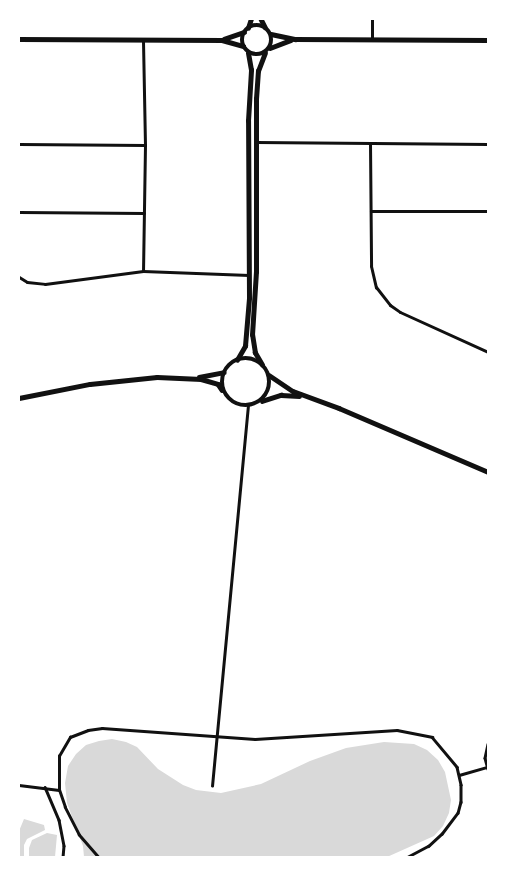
<!DOCTYPE html>
<html>
<head>
<meta charset="utf-8">
<style>
  body { margin:0 }
  #map { position:relative; width:507px; height:876px; overflow:hidden; background:#fff; font-family:"Varela Round",sans-serif }
  div>[style] { position:absolute }
  .water>* { inset:0; background:#d9d9d9 }
  .pedestrian>* { height:2.5px; margin:-1.25px; padding:0 1.25px; transform-origin:1.25px; border-radius:1.25px; background:#111 }
  .minor>* { height:3px; margin:-1.5px; padding:0 1.5px; transform-origin:1.5px; border-radius:1.5px; background:#111 }
  .tertiary>* { height:4.5px; margin:-2.25px; padding:0 2.25px; transform-origin:2.25px; border-radius:2.25px; background:#111 }
  .tertiary>.ring { margin:-2.25px; padding:0; box-sizing:content-box; background:none; border:4.5px solid #111; border-radius:50% }
  span { translate:-50% -50%; white-space:nowrap; text-align:center; line-height:1.15; -webkit-text-stroke:5px #fff; paint-order:stroke }
  .frame { position:absolute; inset:0; border:20px solid #fff; pointer-events:none }
</style>
</head>
<body>
<div id="map">
  <div class="water">
    <i style="clip-path:polygon(112px 739px,126px 742px,137px 747px,158px 769px,183px 785px,196px 790px,221px 793px,261px 784px,310px 761px,346px 748px,384px 742px,414px 744px,427px 750px,438px 760px,445px 772px,451px 800px,449px 813px,443px 826px,434px 836px,387px 857px,84px 857px,83px 846px,67px 803px,65px 783px,68px 766px,76px 754px,86px 745px,99px 741px)"></i>
    <i style="clip-path:polygon(24px 819px,44px 825px,45px 830px,27px 839px,24px 845px,24px 857px,19px 857px,19px 831px)"></i>
    <i style="clip-path:polygon(47px 833px,57px 835px,55px 857px,29px 857px,29px 848px,32px 840px)"></i>
  </div>
  <div class="pedestrian">
    <i style="left:488px;top:744px;width:14px;rotate:102deg"></i>
    <i style="left:485px;top:758px;width:11px;rotate:75deg"></i>
    <i style="left:459px;top:775px;width:29px;rotate:-16deg"></i>
    <i style="left:19px;top:785px;width:40px;rotate:7.1deg"></i>
    <i style="left:212px;top:786px;width:381px;rotate:-84.6deg"></i>
    <i style="left:45px;top:787px;width:36px;rotate:67deg"></i>
    <i style="left:59px;top:820px;width:26px;rotate:79deg"></i>
    <i style="left:64px;top:846px;width:11px;rotate:95deg"></i>
    <i style="left:98px;top:857px;width:29px;rotate:-131deg"></i>
    <i style="left:79px;top:835px;width:31px;rotate:-117deg"></i>
    <i style="left:65px;top:807px;width:18px;rotate:-109deg"></i>
    <i style="left:59px;top:790px;width:34px;rotate:-90deg"></i>
    <i style="left:59px;top:756px;width:22px;rotate:-60deg"></i>
    <i style="left:70px;top:737px;width:19px;rotate:-21deg"></i>
    <i style="left:88px;top:730px;width:14px;rotate:-8deg"></i>
    <i style="left:102px;top:728px;width:153px;rotate:4.1deg"></i>
    <i style="left:255px;top:739px;width:142px;rotate:-3.6deg"></i>
    <i style="left:397px;top:730px;width:36px;rotate:11deg"></i>
    <i style="left:432px;top:737px;width:39px;rotate:50deg"></i>
    <i style="left:457px;top:767px;width:18px;rotate:77deg"></i>
    <i style="left:461px;top:785px;width:17px;rotate:90deg"></i>
    <i style="left:461px;top:802px;width:11px;rotate:105deg"></i>
    <i style="left:458px;top:813px;width:26px;rotate:127deg"></i>
    <i style="left:442px;top:834px;width:18px;rotate:137deg"></i>
    <i style="left:429px;top:846px;width:24px;rotate:152deg"></i>
  </div>
  <div class="minor">
    <i style="left:372px;top:40px;width:21px;rotate:-90deg"></i>
    <i style="left:143px;top:41px;width:104px;rotate:88.9deg"></i>
    <i style="left:145px;top:145px;width:126px;rotate:90.9deg"></i>
    <i style="left:256px;top:142px;width:232px;rotate:0.5deg"></i>
    <i style="left:370px;top:143px;width:123px;rotate:89.5deg"></i>
    <i style="left:371px;top:266px;width:22px;rotate:77deg"></i>
    <i style="left:376px;top:287px;width:23px;rotate:52deg"></i>
    <i style="left:390px;top:305px;width:12px;rotate:35deg"></i>
    <i style="left:400px;top:312px;width:97px;rotate:24.4deg"></i>
    <i style="left:19px;top:144px;width:126px;rotate:0.5deg"></i>
    <i style="left:371px;top:211px;width:117px"></i>
    <i style="left:19px;top:212px;width:125px;rotate:0.5deg"></i>
    <i style="left:19px;top:277px;width:9px;rotate:32deg"></i>
    <i style="left:27px;top:282px;width:18px;rotate:6deg"></i>
    <i style="left:45px;top:284px;width:99px;rotate:-7.6deg"></i>
    <i style="left:143px;top:271px;width:106px;rotate:2.2deg"></i>
  </div>
  <div class="tertiary">
    <i style="left:261px;top:19px;width:9px;rotate:63deg"></i>
    <i class="ring" style="left:242px;top:25px;width:25.5px;height:25.5px"></i>
    <i style="left:248px;top:28px;width:9px;rotate:-72deg"></i>
    <i style="left:271px;top:34px;width:25px;rotate:12deg"></i>
    <i style="left:295px;top:39px;width:193px;rotate:0.3deg"></i>
    <i style="left:19px;top:39px;width:203px;rotate:0.3deg"></i>
    <i style="left:222px;top:40px;width:22px;rotate:16deg"></i>
    <i style="left:224px;top:39px;width:21px;rotate:-19deg"></i>
    <i style="left:270px;top:48px;width:22px;rotate:-21deg"></i>
    <i class="ring" style="left:222px;top:358px;width:43.5px;height:43.5px"></i>
    <i style="left:237px;top:360px;width:16px;rotate:-60deg"></i>
    <i style="left:245px;top:346px;width:48px;rotate:-85.2deg"></i>
    <i style="left:249px;top:298px;width:177px;rotate:-90.3deg"></i>
    <i style="left:248px;top:121px;width:51px;rotate:-86.6deg"></i>
    <i style="left:251px;top:70px;width:17px;rotate:-100deg"></i>
    <i style="left:262px;top:365px;width:14px;rotate:-120deg"></i>
    <i style="left:255px;top:353px;width:18px;rotate:-99deg"></i>
    <i style="left:252px;top:335px;width:63px;rotate:-86.4deg"></i>
    <i style="left:256px;top:272px;width:173px;rotate:-90deg"></i>
    <i style="left:256px;top:99px;width:28px;rotate:-86deg"></i>
    <i style="left:258px;top:71px;width:19px;rotate:-69deg"></i>
    <i style="left:269px;top:375px;width:29px;rotate:34deg"></i>
    <i style="left:293px;top:391px;width:49px;rotate:20.3deg"></i>
    <i style="left:339px;top:408px;width:162px;rotate:23.2deg"></i>
    <i style="left:199px;top:377px;width:25px;rotate:-11deg"></i>
    <i style="left:19px;top:398px;width:72px;rotate:-11.2deg"></i>
    <i style="left:90px;top:384px;width:67px;rotate:-6deg"></i>
    <i style="left:157px;top:377px;width:44px;rotate:2.6deg"></i>
    <i style="left:201px;top:379px;width:18px;rotate:16deg"></i>
    <i style="left:218px;top:384px;width:7px;rotate:56deg"></i>
    <i style="left:262px;top:401px;width:20px;rotate:-18deg"></i>
    <i style="left:281px;top:395px;width:18px;rotate:3deg"></i>
  </div>
  <div class="frame"></div>
</div>
</body>
</html>
